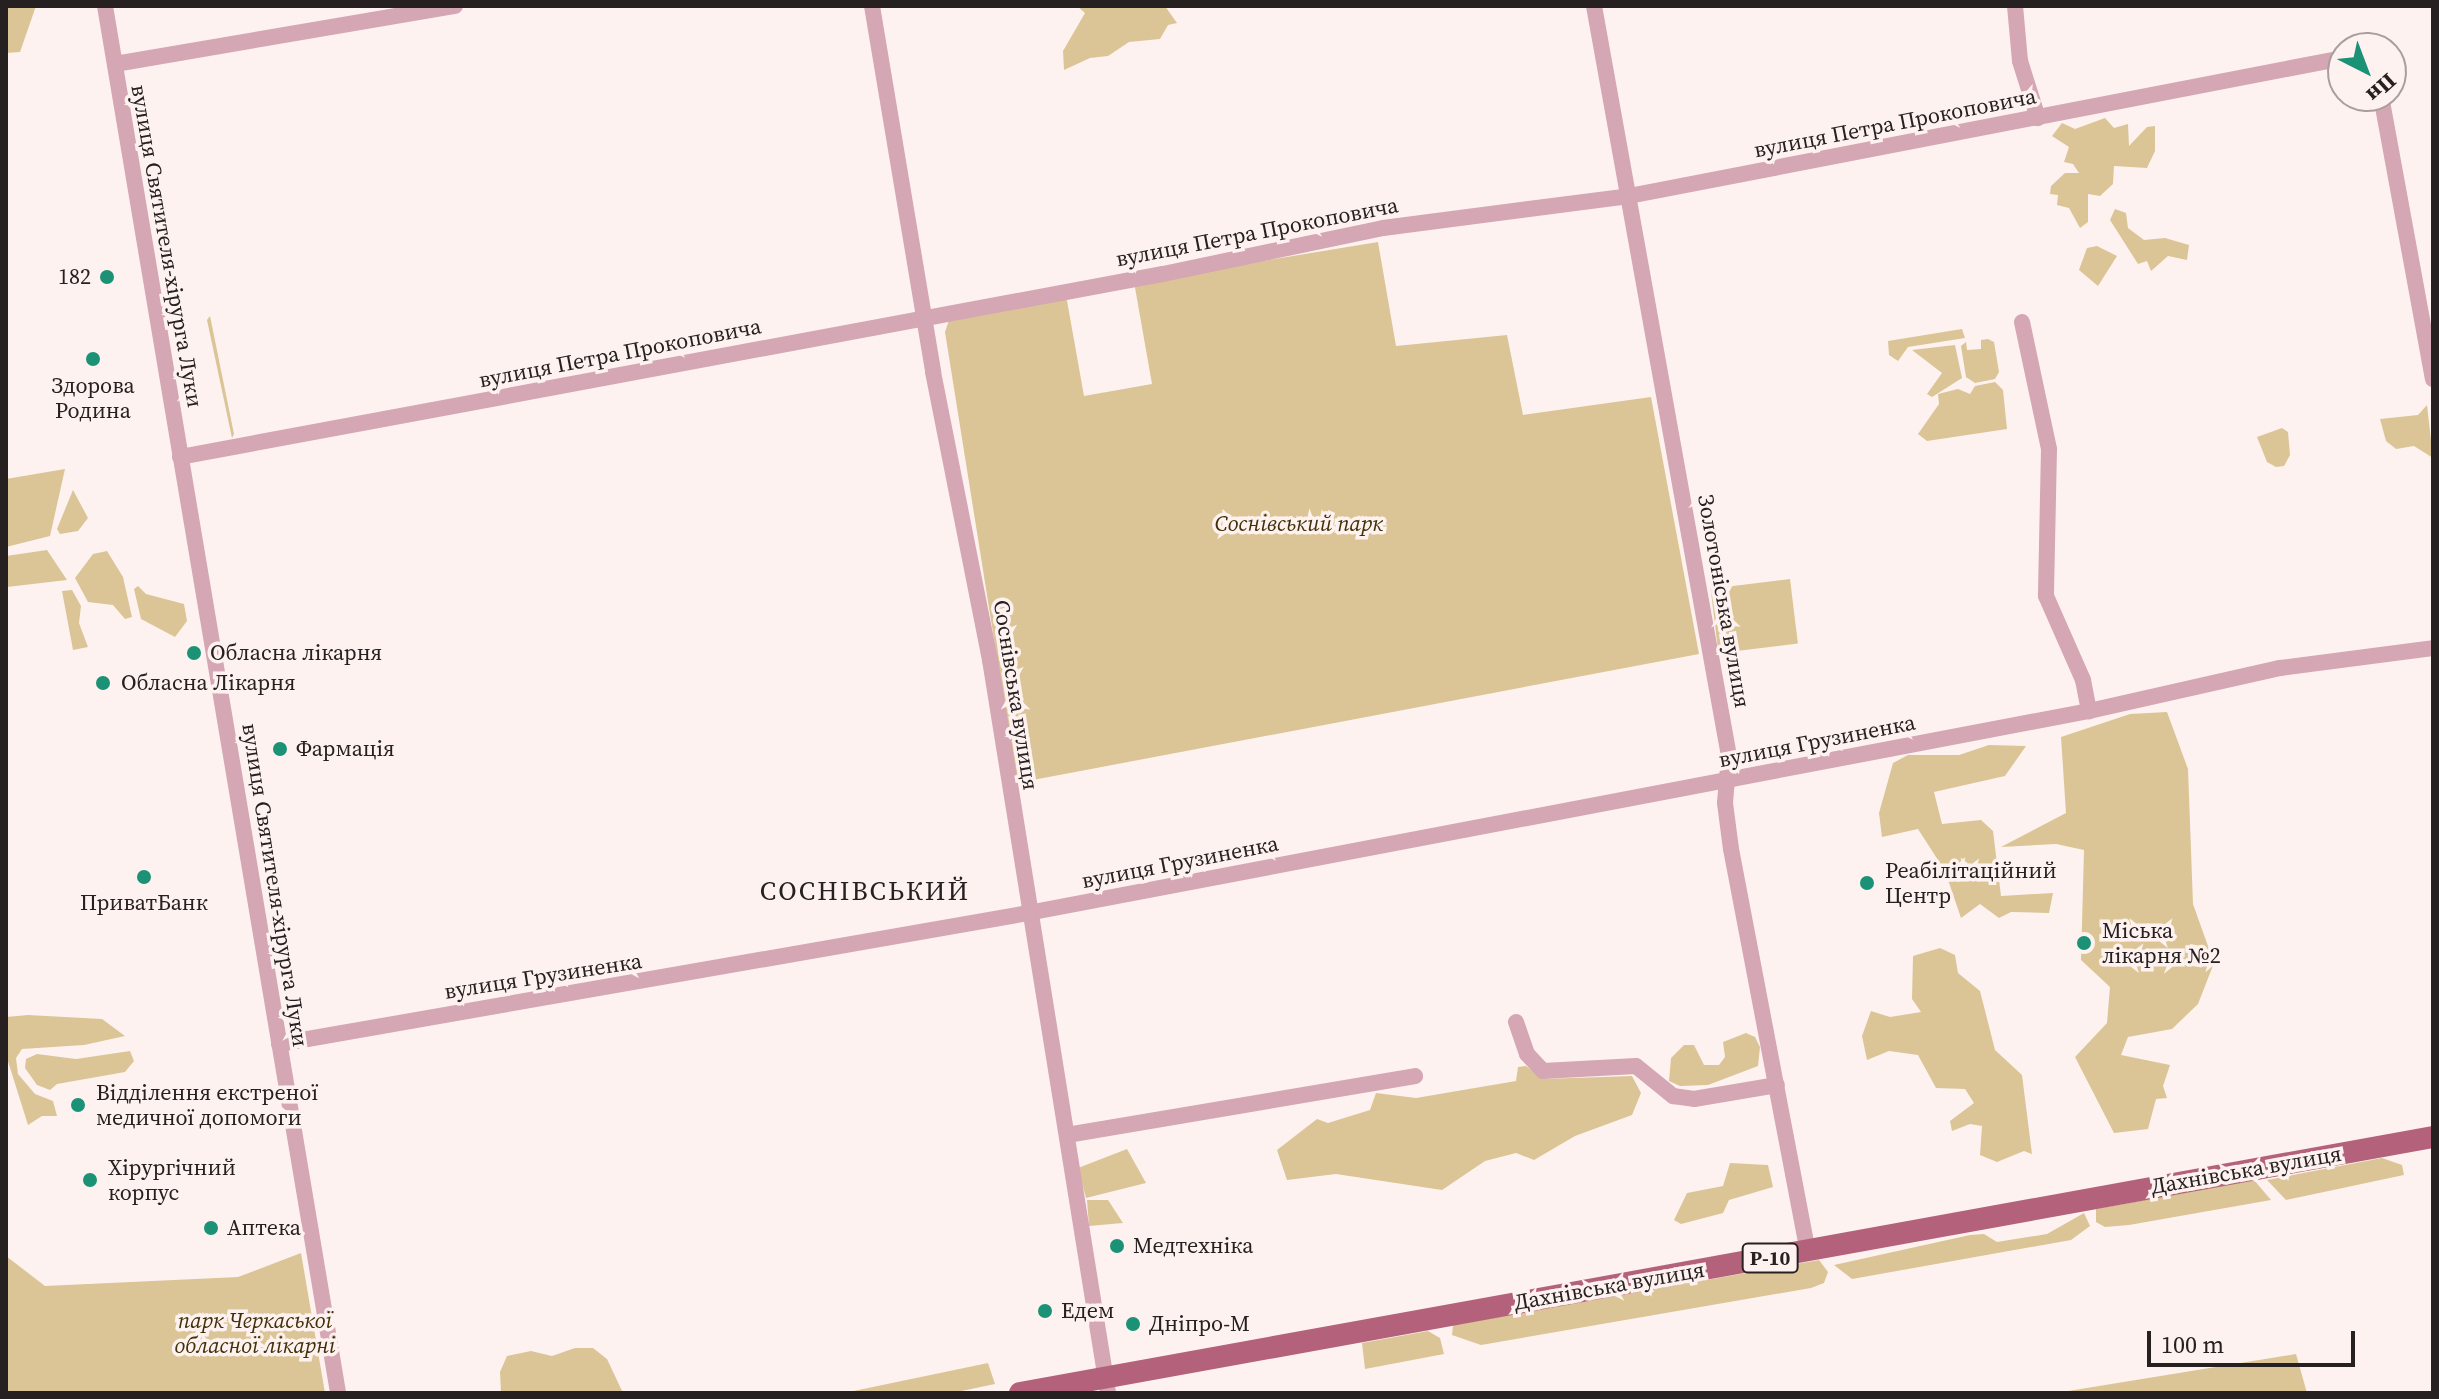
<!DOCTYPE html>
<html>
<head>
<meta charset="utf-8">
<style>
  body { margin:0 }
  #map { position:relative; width:2439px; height:1399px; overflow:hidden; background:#fdf2f0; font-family:"Source Serif 4",serif }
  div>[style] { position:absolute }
  .green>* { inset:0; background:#dbc596; transform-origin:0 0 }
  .minor>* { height:16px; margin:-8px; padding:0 8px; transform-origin:8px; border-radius:8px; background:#d5a6b3 }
  .major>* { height:22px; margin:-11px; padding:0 11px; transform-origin:11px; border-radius:11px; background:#b4627c }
  .dots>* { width:22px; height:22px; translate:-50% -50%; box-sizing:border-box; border:4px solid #fdf2f0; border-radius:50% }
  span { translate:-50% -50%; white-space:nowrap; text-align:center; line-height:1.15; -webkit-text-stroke:7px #fdf2f0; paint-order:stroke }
  .shield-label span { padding:2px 6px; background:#fdf2f0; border:2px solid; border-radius:6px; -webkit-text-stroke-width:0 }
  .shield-label { font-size:20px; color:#262120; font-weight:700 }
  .street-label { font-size:22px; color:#262120 }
  .poi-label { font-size:22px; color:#262120 }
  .right { translate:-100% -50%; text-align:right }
  .left { translate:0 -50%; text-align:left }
  .park-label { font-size:22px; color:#403007; font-style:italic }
  .quarter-label { font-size:26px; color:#262120; letter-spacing:2px }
  .frame { position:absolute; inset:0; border:8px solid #262120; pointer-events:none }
  .north { position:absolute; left:2327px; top:32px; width:80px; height:80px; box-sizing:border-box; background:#fdf2f0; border:2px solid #a79e9d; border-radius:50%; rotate:138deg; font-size:22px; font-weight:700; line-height:32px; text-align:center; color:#262120 }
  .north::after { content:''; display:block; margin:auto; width:28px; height:36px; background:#1b9175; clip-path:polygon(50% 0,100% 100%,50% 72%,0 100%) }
  .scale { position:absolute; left:2147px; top:1331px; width:208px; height:36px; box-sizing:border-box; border:4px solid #262120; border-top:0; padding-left:10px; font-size:24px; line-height:28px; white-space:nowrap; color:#262120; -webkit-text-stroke:6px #fdf2f0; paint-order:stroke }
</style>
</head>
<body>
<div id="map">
  <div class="green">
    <i style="clip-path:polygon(6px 6px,36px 6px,20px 52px,6px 53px)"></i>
    <i style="clip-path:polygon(1077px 6px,1165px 6px,1177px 23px,1168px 25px,1160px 39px,1129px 42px,1108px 56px,1090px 58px,1064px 70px,1063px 51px,1085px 13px)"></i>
    <i style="clip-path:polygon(2105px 118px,2114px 128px,2128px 124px,2129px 146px,2147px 127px,2155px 126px,2155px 151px,2147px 168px,2114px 166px,2113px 184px,2100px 196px,2088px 194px,2088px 222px,2080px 228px,2069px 208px,2057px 205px,2058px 195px,2050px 194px,2051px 186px,2065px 173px,2079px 173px,2073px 164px,2064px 162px,2069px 147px,2052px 136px,2062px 123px,2075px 129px)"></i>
    <i style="clip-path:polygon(2115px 209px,2126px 213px,2128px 228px,2144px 240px,2165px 238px,2189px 245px,2187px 260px,2168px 256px,2151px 271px,2147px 261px,2138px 264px,2110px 220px)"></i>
    <i style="clip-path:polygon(1378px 242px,1396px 346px,1507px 335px,1523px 415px,1651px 397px,1699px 654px,1017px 783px,945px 332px,949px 320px,1066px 295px,1084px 396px,1152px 384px,1134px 282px)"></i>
    <i style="clip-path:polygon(2097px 246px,2117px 256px,2098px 286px,2079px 270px,2087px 248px)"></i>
    <i style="clip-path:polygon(210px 316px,234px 434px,232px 438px,207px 320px)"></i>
    <i style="clip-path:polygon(1962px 329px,1965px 338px,1908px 347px,1898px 361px,1889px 355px,1888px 341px)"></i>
    <i style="clip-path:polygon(1988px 339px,1994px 342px,1999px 372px,1995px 379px,1975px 383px,1966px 377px,1961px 346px,1966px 342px,1967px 350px,1981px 349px,1981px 340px)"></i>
    <i style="clip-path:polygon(1955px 345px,1962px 378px,1932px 397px,1927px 394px,1942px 373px,1912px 350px)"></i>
    <i style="clip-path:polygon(1995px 382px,2003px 390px,2007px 429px,1927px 441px,1918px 434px,1939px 404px,1938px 394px,1958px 389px,1970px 394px,1975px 386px)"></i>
    <i style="clip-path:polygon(2427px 405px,2433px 458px,2414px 446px,2396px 449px,2386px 441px,2380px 419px,2418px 415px)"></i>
    <i style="clip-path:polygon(2282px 428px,2288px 432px,2290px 455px,2284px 466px,2276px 467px,2267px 462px,2257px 437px)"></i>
    <i style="clip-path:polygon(65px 469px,50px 536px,6px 547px,6px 479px)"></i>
    <i style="clip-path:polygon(73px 490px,88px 518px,78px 531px,60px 534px,57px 529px)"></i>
    <i style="clip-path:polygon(47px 550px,67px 580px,7px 587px,6px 556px)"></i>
    <i style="clip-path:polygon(107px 551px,123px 577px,132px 617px,125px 619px,113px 605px,88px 602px,75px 578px,93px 554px)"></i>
    <i style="left:1790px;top:579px;width:65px;height:80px;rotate:83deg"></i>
    <i style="clip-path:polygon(138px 586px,146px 594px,184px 604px,187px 621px,175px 637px,141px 619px,134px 589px)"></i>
    <i style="clip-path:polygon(72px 590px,81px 606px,79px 623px,88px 647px,73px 650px,62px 591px)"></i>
    <i style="clip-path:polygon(2167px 712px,2188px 769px,2193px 904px,2214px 963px,2198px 1004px,2172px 1029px,2128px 1037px,2121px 1055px,2170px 1065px,2163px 1086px,2167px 1098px,2156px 1099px,2148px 1129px,2114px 1133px,2075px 1057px,2107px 1023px,2110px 987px,2081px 960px,2084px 850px,2056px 844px,2001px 847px,2066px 813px,2061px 737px,2130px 714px)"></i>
    <i style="clip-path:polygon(1989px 745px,2026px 746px,2005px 776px,1934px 792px,1942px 824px,1981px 820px,1993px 831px,2001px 896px,2053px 893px,2049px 913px,2011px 912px,1999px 918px,1980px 904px,1961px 918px,1945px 871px,1918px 829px,1882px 837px,1879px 813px,1893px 763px,1908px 755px,1959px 755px)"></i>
    <i style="clip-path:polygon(1940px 948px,1955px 955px,1958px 973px,1980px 991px,1995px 1050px,2022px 1075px,2032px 1154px,2024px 1151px,1997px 1162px,1980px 1155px,1982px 1126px,1970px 1124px,1952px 1131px,1950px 1121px,1974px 1103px,1965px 1089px,1936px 1088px,1918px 1055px,1889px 1051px,1867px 1060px,1862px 1036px,1871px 1011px,1890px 1017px,1921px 1012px,1912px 999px,1913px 956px)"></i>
    <i style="clip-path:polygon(28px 1015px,102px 1019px,125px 1036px,84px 1045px,22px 1049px,16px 1058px,18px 1074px,35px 1094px,53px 1101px,57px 1116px,42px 1116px,28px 1125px,6px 1055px,6px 1017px)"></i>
    <i style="clip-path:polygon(1746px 1033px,1755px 1037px,1760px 1047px,1758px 1066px,1708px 1085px,1680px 1086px,1669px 1081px,1671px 1058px,1684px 1045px,1694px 1045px,1704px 1065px,1719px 1065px,1725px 1057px,1723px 1042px)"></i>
    <i style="clip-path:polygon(130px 1051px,134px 1061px,125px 1072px,57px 1084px,50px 1090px,37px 1085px,25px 1068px,26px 1059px,37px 1054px,76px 1059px)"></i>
    <i style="clip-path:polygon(1526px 1066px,1543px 1079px,1632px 1076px,1641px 1093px,1632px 1115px,1575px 1136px,1534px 1160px,1516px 1153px,1485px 1161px,1442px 1190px,1336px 1174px,1287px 1180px,1277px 1150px,1317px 1119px,1328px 1123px,1370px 1110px,1376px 1093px,1416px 1098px,1516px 1081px,1518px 1067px)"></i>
    <i style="clip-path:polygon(1127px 1149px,1146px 1183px,1086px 1198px,1078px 1168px)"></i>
    <i style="clip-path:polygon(2382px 1158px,2402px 1165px,2404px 1175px,2286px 1200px,2267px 1180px)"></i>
    <i style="clip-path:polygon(1730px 1163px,1768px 1165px,1773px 1187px,1729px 1200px,1723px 1213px,1681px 1224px,1674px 1220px,1687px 1193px,1723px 1186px)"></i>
    <i style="clip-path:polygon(2254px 1180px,2271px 1200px,2129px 1225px,2105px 1227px,2096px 1222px,2096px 1209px)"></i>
    <i style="clip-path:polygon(1087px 1200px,1108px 1200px,1123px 1223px,1089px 1226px)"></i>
    <i style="clip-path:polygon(2084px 1213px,2090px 1226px,2071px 1240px,1852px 1279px,1834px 1265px,1970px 1235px,1984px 1234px,1997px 1242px,2047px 1234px)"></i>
    <i style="clip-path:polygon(301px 1253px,325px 1393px,6px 1393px,6px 1256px,45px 1286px,238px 1277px)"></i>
    <i style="clip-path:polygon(1819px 1260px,1828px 1272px,1824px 1283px,1811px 1288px,1481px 1345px,1452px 1335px,1453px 1325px)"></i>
    <i style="clip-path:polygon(1428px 1331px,1440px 1338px,1444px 1354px,1365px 1369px,1362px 1343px)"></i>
    <i style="clip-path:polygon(575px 1348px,593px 1348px,607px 1359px,623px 1393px,501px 1393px,500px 1372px,507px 1356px,531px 1351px,552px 1356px)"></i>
    <i style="clip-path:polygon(2296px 1354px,2307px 1393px,2056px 1393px)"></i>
    <i style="clip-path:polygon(988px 1363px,995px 1384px,952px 1393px,844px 1393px)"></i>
  </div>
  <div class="minor">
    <i style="left:105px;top:6px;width:1406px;rotate:80.46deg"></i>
    <i style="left:872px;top:6px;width:371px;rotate:80.5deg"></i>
    <i style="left:933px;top:372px;width:294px;rotate:78.8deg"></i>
    <i style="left:990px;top:660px;width:742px;rotate:80.85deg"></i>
    <i style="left:1594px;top:6px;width:762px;rotate:79.8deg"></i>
    <i style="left:1729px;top:756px;width:47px;rotate:94.9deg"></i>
    <i style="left:1725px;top:803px;width:46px;rotate:82.6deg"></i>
    <i style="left:1731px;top:849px;width:409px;rotate:79.2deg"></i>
    <i style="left:2015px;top:6px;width:55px;rotate:84.8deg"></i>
    <i style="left:2020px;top:61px;width:60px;rotate:72.5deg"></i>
    <i style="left:115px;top:64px;width:345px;rotate:-9.7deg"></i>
    <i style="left:2381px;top:96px;width:288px;rotate:79.6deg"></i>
    <i style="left:2022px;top:322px;width:130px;rotate:78deg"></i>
    <i style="left:2049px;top:449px;width:147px;rotate:91.2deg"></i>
    <i style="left:2046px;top:596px;width:92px;rotate:66.2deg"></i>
    <i style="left:2083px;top:680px;width:32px;rotate:79deg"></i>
    <i style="left:180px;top:457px;width:1000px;rotate:-10.55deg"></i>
    <i style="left:1163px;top:274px;width:225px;rotate:-11.8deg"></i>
    <i style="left:1383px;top:228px;width:248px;rotate:-7.4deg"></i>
    <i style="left:1629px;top:196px;width:727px;rotate:-10.94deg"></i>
    <i style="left:1516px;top:1022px;width:34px;rotate:71deg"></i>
    <i style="left:1527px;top:1054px;width:23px;rotate:47deg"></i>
    <i style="left:1543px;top:1071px;width:93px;rotate:-3.1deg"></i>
    <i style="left:1636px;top:1066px;width:48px;rotate:39deg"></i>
    <i style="left:1673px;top:1096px;width:21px;rotate:8deg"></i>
    <i style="left:1694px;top:1099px;width:84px;rotate:-9.6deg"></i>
    <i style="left:279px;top:1044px;width:760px;rotate:-9.92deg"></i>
    <i style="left:1028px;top:913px;width:1080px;rotate:-10.78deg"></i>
    <i style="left:2089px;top:711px;width:196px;rotate:-12.7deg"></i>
    <i style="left:2280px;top:668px;width:154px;rotate:-7.4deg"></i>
    <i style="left:1067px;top:1135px;width:353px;rotate:-9.6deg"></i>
  </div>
  <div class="major">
    <i style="left:1020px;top:1393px;width:1436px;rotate:-10.27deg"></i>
  </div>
  <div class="dots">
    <i style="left:107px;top:277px;background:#1b9175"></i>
    <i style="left:93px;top:359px;background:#1b9175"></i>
    <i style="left:194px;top:653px;background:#1b9175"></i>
    <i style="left:103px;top:683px;background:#1b9175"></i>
    <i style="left:280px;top:749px;background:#1b9175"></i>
    <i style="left:144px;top:877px;background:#1b9175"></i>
    <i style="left:1867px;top:883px;background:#1b9175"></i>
    <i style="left:2084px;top:943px;background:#1b9175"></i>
    <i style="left:78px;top:1105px;background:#1b9175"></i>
    <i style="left:90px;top:1180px;background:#1b9175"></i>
    <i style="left:211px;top:1228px;background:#1b9175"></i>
    <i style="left:1117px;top:1246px;background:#1b9175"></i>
    <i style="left:1045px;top:1311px;background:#1b9175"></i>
    <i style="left:1133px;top:1324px;background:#1b9175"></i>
  </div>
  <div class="shield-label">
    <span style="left:1770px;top:1258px">Р-10</span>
  </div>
  <div class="street-label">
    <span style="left:1895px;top:123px;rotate:-11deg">вулиця Петра Прокоповича</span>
    <span style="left:1257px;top:232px;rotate:-11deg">вулиця Петра Прокоповича</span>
    <span style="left:167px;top:246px;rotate:80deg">вулиця Святителя-хірурга Луки</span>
    <span style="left:620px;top:353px;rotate:-11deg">вулиця Петра Прокоповича</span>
    <span style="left:1724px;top:601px;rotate:80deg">Золотоніська вулиця</span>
    <span style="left:1016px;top:695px;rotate:81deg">Соснівська вулиця</span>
    <span style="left:1817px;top:741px;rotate:-11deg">вулиця Грузиненка</span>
    <span style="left:1180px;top:862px;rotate:-11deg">вулиця Грузиненка</span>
    <span style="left:275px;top:885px;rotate:81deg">вулиця Святителя-хірурга Луки</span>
    <span style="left:543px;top:976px;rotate:-9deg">вулиця Грузиненка</span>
    <span style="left:2246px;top:1170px;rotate:-10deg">Дахнівська вулиця</span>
    <span style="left:1609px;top:1286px;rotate:-10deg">Дахнівська вулиця</span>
  </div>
  <div class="poi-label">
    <span class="right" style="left:91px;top:277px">182</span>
    <span style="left:93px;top:398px">Здорова<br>Родина</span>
    <span class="left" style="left:210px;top:653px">Обласна лікарня</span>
    <span class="left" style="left:121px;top:683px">Обласна Лікарня</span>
    <span class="left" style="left:296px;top:749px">Фармація</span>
    <span class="left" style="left:1885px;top:883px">Реабілітаційний<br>Центр</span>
    <span style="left:144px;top:903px">ПриватБанк</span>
    <span class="left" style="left:2102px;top:943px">Міська<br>лікарня №2</span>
    <span class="left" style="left:96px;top:1105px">Відділення екстреної<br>медичної допомоги</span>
    <span class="left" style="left:108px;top:1180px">Хірургічний<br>корпус</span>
    <span class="left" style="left:227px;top:1228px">Аптека</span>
    <span class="left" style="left:1133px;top:1246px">Медтехніка</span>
    <span class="left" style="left:1061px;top:1311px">Едем</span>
    <span class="left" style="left:1149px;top:1324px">Дніпро-М</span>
  </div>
  <div class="park-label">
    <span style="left:1299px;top:524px">Соснівський парк</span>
    <span style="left:255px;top:1333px">парк Черкаської<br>обласної лікарні</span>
  </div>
  <div class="quarter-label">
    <span style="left:865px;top:892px">СОСНІВСЬКИЙ</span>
  </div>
  <div class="frame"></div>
  <div class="north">Пн</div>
  <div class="scale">100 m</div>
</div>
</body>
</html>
